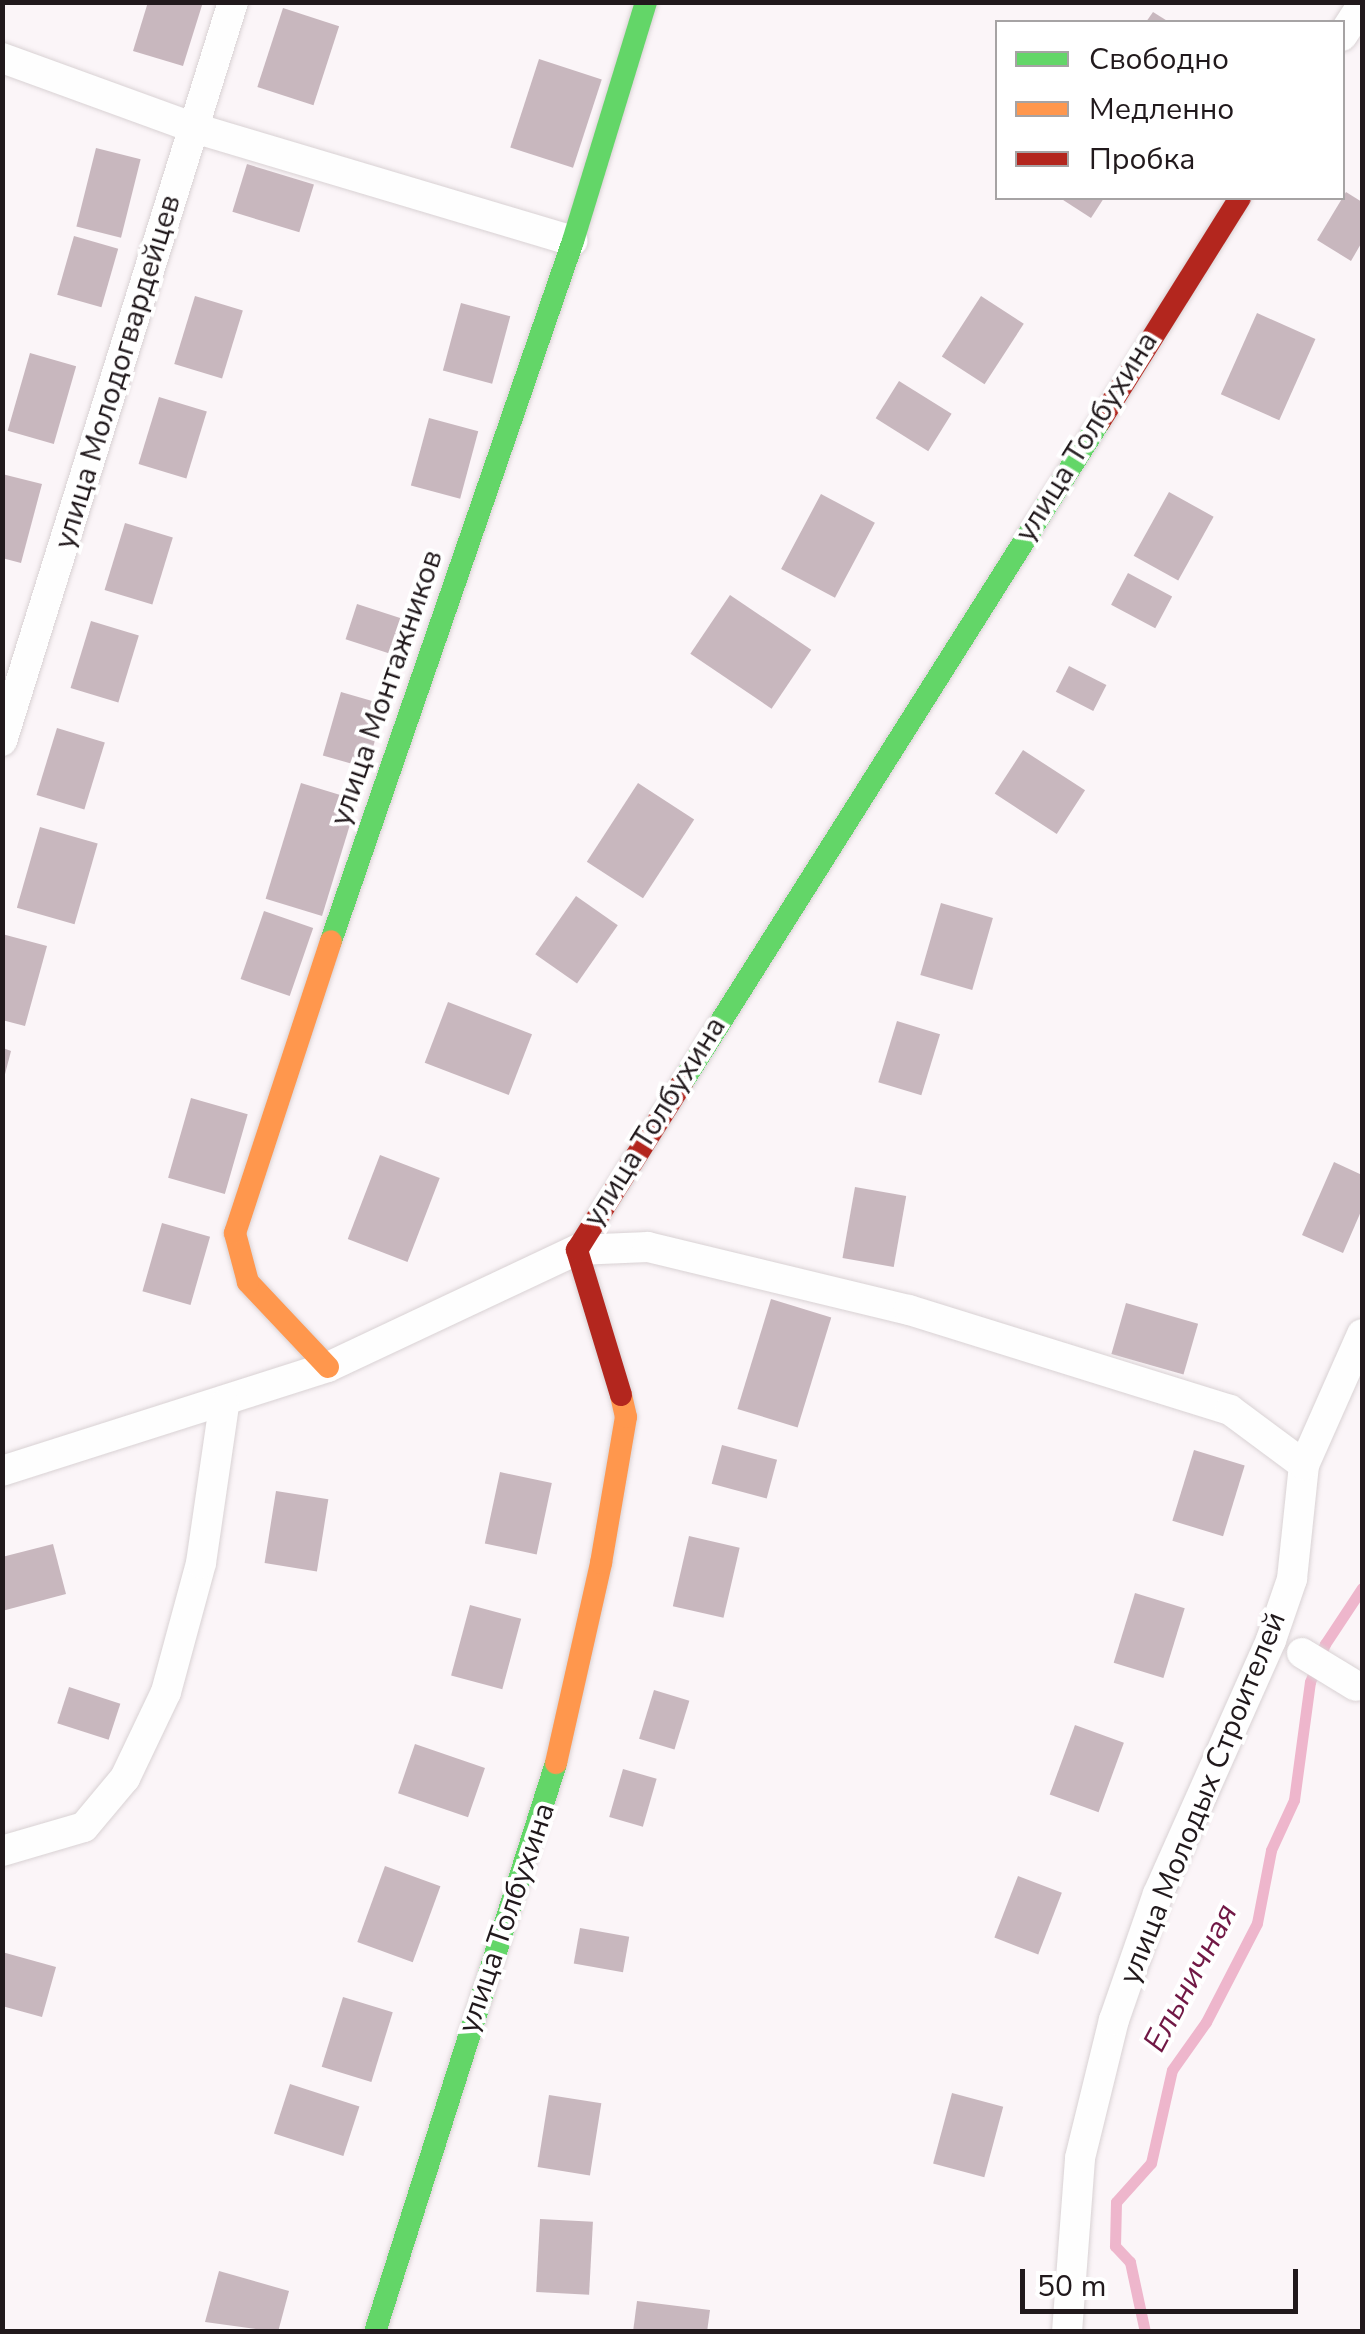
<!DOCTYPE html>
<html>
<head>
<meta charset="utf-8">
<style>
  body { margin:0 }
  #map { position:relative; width:1365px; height:2334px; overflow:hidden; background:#fbf5f8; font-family:"Nunito Sans",sans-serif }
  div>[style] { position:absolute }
  .stream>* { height:11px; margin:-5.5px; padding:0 5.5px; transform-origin:5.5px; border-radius:5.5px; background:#eeb6cc }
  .building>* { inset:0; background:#c8b7be; transform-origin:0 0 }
  .roads { filter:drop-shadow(0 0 2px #d9d2d4) drop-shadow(0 0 2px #d9d2d4) }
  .street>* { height:30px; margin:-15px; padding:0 15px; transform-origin:15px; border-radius:15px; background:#fefefe }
  .fast>* { height:22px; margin:-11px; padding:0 11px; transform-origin:11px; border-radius:11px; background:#63d668 }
  .slow>* { height:22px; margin:-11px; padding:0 11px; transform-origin:11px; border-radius:11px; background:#ff974d }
  .jam>* { height:22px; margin:-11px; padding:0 11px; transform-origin:11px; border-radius:11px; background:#b3261e }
  span { translate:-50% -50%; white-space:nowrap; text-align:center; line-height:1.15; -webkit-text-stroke:8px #fff; paint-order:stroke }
  .street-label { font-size:30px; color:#21191c }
  .water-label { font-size:32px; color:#711845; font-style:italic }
  .frame { position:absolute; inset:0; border:5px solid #21191c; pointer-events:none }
  .legend { position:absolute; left:995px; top:20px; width:350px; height:180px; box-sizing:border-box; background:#fff; border:2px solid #a6a3a4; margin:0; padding:12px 18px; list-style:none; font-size:30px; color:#21191c }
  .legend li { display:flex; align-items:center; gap:20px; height:50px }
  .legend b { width:50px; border:2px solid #a6a3a4 }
  .scale { position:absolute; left:1020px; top:2269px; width:278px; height:45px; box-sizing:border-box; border:5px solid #21191c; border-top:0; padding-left:12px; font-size:30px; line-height:35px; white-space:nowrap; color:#21191c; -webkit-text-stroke:8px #fff; paint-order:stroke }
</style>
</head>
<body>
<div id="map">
  <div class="stream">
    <i style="left:1145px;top:2332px;width:72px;rotate:-102.1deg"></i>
    <i style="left:1130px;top:2262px;width:22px;rotate:-133deg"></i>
    <i style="left:1115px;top:2246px;width:44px;rotate:-88.7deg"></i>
    <i style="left:1116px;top:2202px;width:52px;rotate:-48.1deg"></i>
    <i style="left:1151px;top:2163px;width:95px;rotate:-77.3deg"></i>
    <i style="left:1172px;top:2070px;width:59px;rotate:-54.7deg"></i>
    <i style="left:1206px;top:2022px;width:111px;rotate:-62.7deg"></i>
    <i style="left:1257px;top:1923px;width:74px;rotate:-79.1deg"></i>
    <i style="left:1271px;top:1850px;width:55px;rotate:-65.3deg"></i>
    <i style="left:1294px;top:1800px;width:119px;rotate:-82.3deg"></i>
    <i style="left:1310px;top:1682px;width:41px;rotate:-68.5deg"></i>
    <i style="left:1325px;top:1644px;width:67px;rotate:-56.5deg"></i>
  </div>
  <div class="building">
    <i style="clip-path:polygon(148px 2px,203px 2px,183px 66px,133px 51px)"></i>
    <i style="left:283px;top:8px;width:59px;height:83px;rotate:18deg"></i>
    <i style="clip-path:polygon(1153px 12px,1169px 22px,1146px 22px)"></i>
    <i style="left:539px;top:59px;width:66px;height:93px;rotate:18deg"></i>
    <i style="left:96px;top:148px;width:46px;height:81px;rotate:14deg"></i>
    <i style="left:247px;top:164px;width:70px;height:50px;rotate:17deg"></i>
    <i style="clip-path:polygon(1346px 192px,1362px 202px,1362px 242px,1351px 261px,1317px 240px)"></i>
    <i style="clip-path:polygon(1060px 198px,1104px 198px,1091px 218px)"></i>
    <i style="left:74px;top:236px;width:46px;height:61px;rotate:16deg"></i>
    <i style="left:195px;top:296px;width:50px;height:71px;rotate:17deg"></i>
    <i style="left:981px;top:296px;width:51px;height:72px;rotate:33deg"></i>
    <i style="left:461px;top:303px;width:51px;height:70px;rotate:15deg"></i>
    <i style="left:1257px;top:313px;width:64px;height:89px;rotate:24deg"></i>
    <i style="left:30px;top:353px;width:48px;height:81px;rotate:16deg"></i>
    <i style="left:899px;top:381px;width:62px;height:44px;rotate:32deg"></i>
    <i style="left:159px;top:397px;width:50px;height:70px;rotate:17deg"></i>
    <i style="left:429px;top:418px;width:51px;height:70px;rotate:15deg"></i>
    <i style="clip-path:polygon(2px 474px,42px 484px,21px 563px,2px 558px)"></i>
    <i style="left:1169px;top:492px;width:51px;height:73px;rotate:29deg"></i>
    <i style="left:821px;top:494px;width:61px;height:85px;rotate:28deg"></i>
    <i style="left:125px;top:523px;width:50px;height:70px;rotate:17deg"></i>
    <i style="left:1128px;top:573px;width:50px;height:36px;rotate:28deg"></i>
    <i style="left:730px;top:595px;width:98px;height:71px;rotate:34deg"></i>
    <i style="left:357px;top:604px;width:51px;height:37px;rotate:18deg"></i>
    <i style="left:91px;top:621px;width:50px;height:70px;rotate:17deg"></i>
    <i style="left:1069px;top:666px;width:42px;height:29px;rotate:27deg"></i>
    <i style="left:341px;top:692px;width:46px;height:66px;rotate:16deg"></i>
    <i style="left:57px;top:728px;width:50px;height:70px;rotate:17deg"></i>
    <i style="left:1023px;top:750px;width:74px;height:52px;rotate:33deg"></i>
    <i style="left:301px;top:783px;width:59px;height:121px;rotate:17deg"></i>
    <i style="left:638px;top:783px;width:67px;height:94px;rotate:33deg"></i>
    <i style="left:40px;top:827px;width:60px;height:84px;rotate:16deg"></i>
    <i style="left:576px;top:896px;width:51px;height:71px;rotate:35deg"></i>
    <i style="left:941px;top:903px;width:54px;height:75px;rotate:16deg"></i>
    <i style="left:264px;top:911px;width:52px;height:72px;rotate:19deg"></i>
    <i style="clip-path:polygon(2px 934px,47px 946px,25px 1026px,2px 1020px)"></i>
    <i style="left:448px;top:1002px;width:90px;height:65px;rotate:21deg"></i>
    <i style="left:897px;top:1021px;width:45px;height:64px;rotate:17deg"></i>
    <i style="clip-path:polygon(3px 1048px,11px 1051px,4px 1078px,3px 1078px)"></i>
    <i style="left:191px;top:1098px;width:59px;height:83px;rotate:16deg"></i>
    <i style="left:380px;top:1155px;width:64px;height:90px;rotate:21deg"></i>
    <i style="clip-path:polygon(1334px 1162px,1362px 1175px,1362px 1209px,1343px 1253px,1302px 1235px)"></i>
    <i style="left:855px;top:1187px;width:52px;height:72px;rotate:10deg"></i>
    <i style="left:162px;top:1223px;width:50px;height:71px;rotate:16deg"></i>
    <i style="left:771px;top:1299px;width:63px;height:115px;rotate:17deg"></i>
    <i style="left:1126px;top:1303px;width:75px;height:53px;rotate:16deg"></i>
    <i style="left:722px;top:1445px;width:57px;height:40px;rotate:15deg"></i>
    <i style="left:1194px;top:1450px;width:53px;height:74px;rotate:17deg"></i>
    <i style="left:500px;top:1472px;width:53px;height:73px;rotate:12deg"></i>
    <i style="left:276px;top:1491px;width:53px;height:73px;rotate:9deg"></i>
    <i style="left:689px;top:1536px;width:52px;height:72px;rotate:13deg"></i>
    <i style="clip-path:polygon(53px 1544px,66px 1594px,2px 1611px,2px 1557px)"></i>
    <i style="left:1135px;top:1593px;width:52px;height:73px;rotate:17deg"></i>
    <i style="left:470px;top:1605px;width:53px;height:73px;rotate:15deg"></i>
    <i style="left:69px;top:1687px;width:54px;height:38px;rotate:18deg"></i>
    <i style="left:654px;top:1690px;width:37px;height:51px;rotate:17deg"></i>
    <i style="left:1075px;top:1725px;width:52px;height:74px;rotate:20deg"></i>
    <i style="left:415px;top:1744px;width:74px;height:52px;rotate:19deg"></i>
    <i style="left:623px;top:1769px;width:35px;height:50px;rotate:16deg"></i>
    <i style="left:385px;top:1866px;width:59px;height:81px;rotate:20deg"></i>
    <i style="left:1018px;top:1876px;width:47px;height:66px;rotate:21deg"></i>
    <i style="left:580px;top:1928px;width:50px;height:36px;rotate:10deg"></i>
    <i style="clip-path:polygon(2px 1952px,56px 1967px,42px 2017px,2px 2006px)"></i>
    <i style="left:343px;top:1997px;width:52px;height:73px;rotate:17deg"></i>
    <i style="left:290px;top:2084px;width:73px;height:52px;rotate:18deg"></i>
    <i style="left:952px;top:2093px;width:53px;height:73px;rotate:15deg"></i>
    <i style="left:549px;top:2095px;width:53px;height:73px;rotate:9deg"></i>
    <i style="left:540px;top:2219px;width:53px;height:73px;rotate:3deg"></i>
    <i style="clip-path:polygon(219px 2271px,289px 2291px,278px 2332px,205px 2322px)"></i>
    <i style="clip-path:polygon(637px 2301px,710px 2310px,707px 2332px,633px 2332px)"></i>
  </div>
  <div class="roads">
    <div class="street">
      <i style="left:1342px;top:36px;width:37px;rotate:-57deg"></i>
      <i style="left:2px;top:58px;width:204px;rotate:20deg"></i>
      <i style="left:194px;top:128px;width:395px;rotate:16.6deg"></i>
      <i style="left:2px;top:741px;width:774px;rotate:-72.64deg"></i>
      <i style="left:2px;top:1471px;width:342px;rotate:-17.7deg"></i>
      <i style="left:328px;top:1367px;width:275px;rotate:-25.2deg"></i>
      <i style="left:577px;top:1250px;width:71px;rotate:-2.4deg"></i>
      <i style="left:648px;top:1247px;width:268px;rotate:13.6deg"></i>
      <i style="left:909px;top:1310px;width:336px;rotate:17.3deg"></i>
      <i style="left:1230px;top:1410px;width:92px;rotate:36.6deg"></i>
      <i style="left:1302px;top:1653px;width:63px;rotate:31.4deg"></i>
      <i style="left:2px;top:1851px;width:85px;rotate:-16.3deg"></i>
      <i style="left:84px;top:1827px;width:64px;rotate:-50.1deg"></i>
      <i style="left:125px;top:1778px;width:95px;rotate:-64.5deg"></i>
      <i style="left:166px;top:1692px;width:134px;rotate:-74.8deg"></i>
      <i style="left:201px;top:1563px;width:160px;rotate:-81.7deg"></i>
      <i style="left:1067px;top:2332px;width:174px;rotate:-85.7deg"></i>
      <i style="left:1080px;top:2158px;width:142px;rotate:-76.2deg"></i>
      <i style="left:1114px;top:2020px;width:133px;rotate:-70.8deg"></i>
      <i style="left:1158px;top:1894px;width:278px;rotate:-66deg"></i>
      <i style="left:1271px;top:1640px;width:65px;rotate:-71deg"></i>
      <i style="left:1292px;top:1579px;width:115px;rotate:-84deg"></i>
      <i style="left:1304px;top:1465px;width:143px;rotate:-66.1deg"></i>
    </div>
    <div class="fast">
      <i style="left:331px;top:941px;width:741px;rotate:-70.93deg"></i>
      <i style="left:573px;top:241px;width:250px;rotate:-73deg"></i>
      <i style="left:682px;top:1083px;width:783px;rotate:-57.73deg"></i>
      <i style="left:375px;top:2332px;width:597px;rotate:-72.35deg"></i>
    </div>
    <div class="slow">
      <i style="left:328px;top:1367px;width:117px;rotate:-133.3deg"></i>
      <i style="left:248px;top:1282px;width:51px;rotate:-104.9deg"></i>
      <i style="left:235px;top:1233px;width:307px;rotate:-71.8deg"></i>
      <i style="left:556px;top:1763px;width:205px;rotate:-77.3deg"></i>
      <i style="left:601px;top:1563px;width:148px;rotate:-80.3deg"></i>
      <i style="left:626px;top:1417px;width:23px;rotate:-103deg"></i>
    </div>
    <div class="jam">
      <i style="left:1100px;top:421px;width:263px;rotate:-57.9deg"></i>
      <i style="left:621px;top:1395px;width:152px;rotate:-106.9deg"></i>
      <i style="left:577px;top:1250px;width:197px;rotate:-57.8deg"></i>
    </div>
  </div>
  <div class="street-label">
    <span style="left:118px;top:372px;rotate:-73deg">улица Молодогвардейцев</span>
    <span style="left:1087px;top:437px;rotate:-58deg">улица Толбухина</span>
    <span style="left:387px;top:688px;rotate:-71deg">улица Монтажников</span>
    <span style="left:655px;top:1122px;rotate:-58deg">улица Толбухина</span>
    <span style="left:1203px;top:1798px;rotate:-68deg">улица Молодых Строителей</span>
    <span style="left:507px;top:1918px;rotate:-71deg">улица Толбухина</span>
  </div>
  <div class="water-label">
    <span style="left:1191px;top:1978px;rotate:-62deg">Ельничная</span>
  </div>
  <div class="frame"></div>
  <ul class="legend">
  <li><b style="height:12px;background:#63d668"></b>Свободно</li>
  <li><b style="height:12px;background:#ff974d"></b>Медленно</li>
  <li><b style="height:12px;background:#b3261e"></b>Пробка</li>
  </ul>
  <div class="scale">50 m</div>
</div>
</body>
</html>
